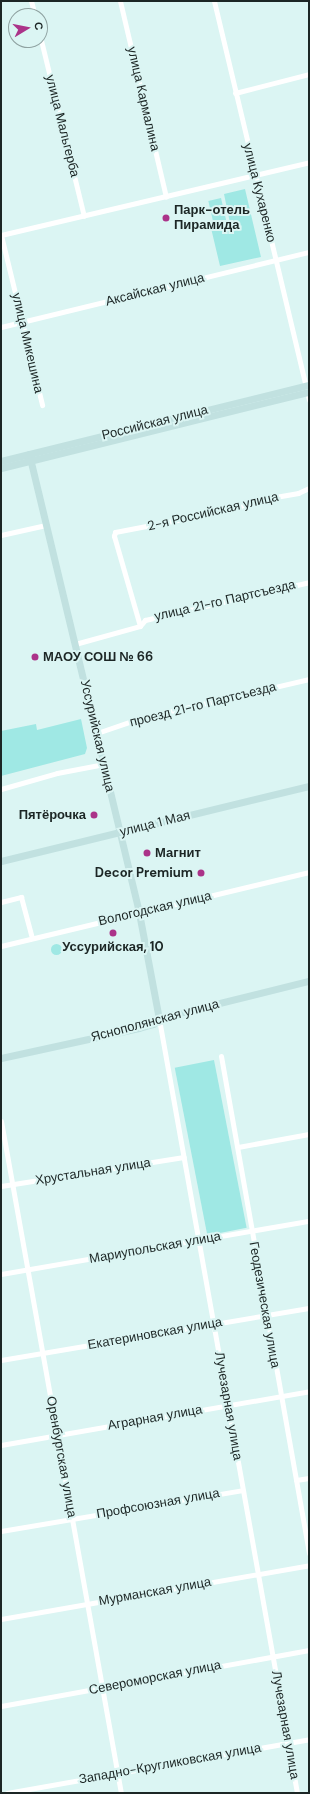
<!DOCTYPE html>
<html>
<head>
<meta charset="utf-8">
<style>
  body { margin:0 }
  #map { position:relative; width:310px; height:1794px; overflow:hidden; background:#dbf5f3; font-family:"DM Sans",sans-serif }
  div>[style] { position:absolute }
  .green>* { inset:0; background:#9fe8e4; transform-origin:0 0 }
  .round { border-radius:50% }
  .street>* { height:5px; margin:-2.5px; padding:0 2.5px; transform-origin:2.5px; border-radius:2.5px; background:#fff }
  .secondary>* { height:7px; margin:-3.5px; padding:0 3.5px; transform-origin:3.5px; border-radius:3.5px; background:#c1e1e0 }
  .dots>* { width:11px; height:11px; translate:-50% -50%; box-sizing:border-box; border:2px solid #dbf5f3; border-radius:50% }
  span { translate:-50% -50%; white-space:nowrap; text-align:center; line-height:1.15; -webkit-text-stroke:4px #dbf5f3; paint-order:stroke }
  .street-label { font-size:13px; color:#1c2625 }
  .poi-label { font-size:13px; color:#1c2625; font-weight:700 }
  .left { translate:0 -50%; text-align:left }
  .right { translate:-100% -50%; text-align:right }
  .frame { position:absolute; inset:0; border:2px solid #1c2625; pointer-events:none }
  .north { position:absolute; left:8px; top:8px; width:40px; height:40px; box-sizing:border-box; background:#dbf5f3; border:1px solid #8fa2a1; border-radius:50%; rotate:80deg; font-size:11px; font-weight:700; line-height:16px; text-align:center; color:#1c2625 }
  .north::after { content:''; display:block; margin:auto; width:14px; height:18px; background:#ab3389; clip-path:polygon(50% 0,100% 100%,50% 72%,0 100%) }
</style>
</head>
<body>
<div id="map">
  <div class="green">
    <i style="clip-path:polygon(245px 189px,261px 257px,220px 266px,211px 228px,230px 223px,224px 194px)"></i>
    <i style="left:221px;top:198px;width:26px;height:13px;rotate:77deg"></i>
    <i style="clip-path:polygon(81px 719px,87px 748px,85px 754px,1px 776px,1px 731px,36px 724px,37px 730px)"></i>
    <i class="round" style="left:50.5px;top:943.5px;width:11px;height:11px"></i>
    <i style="left:214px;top:1060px;width:171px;height:40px;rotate:79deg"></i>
  </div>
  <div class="street">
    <i style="left:31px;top:1px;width:16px;rotate:75deg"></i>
    <i style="left:120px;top:1px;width:201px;rotate:76.8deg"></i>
    <i style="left:214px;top:1px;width:410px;rotate:76.6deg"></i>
    <i style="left:40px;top:36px;width:185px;rotate:76.3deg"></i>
    <i style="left:235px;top:93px;width:76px;rotate:-14.4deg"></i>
    <i style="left:1px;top:235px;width:317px;rotate:-13.3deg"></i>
    <i style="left:1px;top:235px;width:175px;rotate:76.4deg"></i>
    <i style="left:1px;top:327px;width:317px;rotate:-13.7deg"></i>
    <i style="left:1px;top:535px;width:46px;rotate:-12.5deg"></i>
    <i style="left:140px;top:626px;width:94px;rotate:-106.1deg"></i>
    <i style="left:114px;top:536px;width:4px;rotate:-76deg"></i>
    <i style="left:115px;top:532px;width:122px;rotate:-10.9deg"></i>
    <i style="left:235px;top:509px;width:25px;rotate:-21deg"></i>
    <i style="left:258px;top:500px;width:41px;rotate:-9.9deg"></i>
    <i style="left:298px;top:493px;width:12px;rotate:-24deg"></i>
    <i style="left:75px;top:644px;width:67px;rotate:-15.5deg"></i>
    <i style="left:140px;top:626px;width:8px;rotate:-50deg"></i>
    <i style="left:145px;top:620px;width:168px;rotate:-13deg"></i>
    <i style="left:97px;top:733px;width:39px;rotate:-19deg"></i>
    <i style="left:134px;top:720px;width:180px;rotate:-13.2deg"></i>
    <i style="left:1px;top:789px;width:58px;rotate:-15.9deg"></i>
    <i style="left:57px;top:773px;width:48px;rotate:-10.8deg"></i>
    <i style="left:1px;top:902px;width:21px;rotate:-14deg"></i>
    <i style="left:21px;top:897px;width:42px;rotate:75deg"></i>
    <i style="left:1px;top:946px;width:317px;rotate:-13.5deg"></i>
    <i style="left:159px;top:1019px;width:786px;rotate:79.89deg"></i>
    <i style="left:221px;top:1056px;width:505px;rotate:79.96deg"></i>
    <i style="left:1px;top:1121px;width:683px;rotate:79.88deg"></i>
    <i style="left:238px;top:1147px;width:72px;rotate:-10.4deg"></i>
    <i style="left:1px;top:1186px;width:185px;rotate:-9deg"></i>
    <i style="left:1px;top:1274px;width:313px;rotate:-9.8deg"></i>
    <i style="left:1px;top:1360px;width:312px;rotate:-9.6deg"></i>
    <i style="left:1px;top:1445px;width:313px;rotate:-9.9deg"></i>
    <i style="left:296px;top:1480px;width:13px;rotate:-9deg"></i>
    <i style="left:1px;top:1531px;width:245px;rotate:-9.6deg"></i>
    <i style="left:1px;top:1619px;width:313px;rotate:-9.9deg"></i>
    <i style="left:1px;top:1706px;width:313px;rotate:-10.3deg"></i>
    <i style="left:7px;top:1793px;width:307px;rotate:-10.1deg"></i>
  </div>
  <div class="secondary">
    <i style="left:29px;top:454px;width:472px;rotate:76.5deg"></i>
    <i style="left:139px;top:913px;width:108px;rotate:79.3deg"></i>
    <i style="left:1px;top:461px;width:317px;rotate:-13.9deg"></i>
    <i style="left:1px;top:468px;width:317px;rotate:-13.9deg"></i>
    <i style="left:1px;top:861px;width:317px;rotate:-13.7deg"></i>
    <i style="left:1px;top:1058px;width:141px;rotate:-12.3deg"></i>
    <i style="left:139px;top:1028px;width:15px;rotate:-16deg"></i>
    <i style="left:153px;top:1024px;width:12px;rotate:-35deg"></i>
    <i style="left:163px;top:1017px;width:150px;rotate:-13.9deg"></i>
  </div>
  <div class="dots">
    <i style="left:166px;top:218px;background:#ab3389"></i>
    <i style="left:35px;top:657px;background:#ab3389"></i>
    <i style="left:94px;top:815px;background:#ab3389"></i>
    <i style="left:147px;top:853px;background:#ab3389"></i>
    <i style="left:201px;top:873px;background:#ab3389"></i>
    <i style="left:113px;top:933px;background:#ab3389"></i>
  </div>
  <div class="street-label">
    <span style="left:143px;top:99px;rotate:77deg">улица Кармалина</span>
    <span style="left:62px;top:126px;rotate:76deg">улица Мальгерба</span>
    <span style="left:259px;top:193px;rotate:76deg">улица Кухаренко</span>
    <span style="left:155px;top:290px;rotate:-14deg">Аксайская улица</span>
    <span style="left:27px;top:343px;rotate:77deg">улица Микешина</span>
    <span style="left:155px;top:423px;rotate:-14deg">Российская улица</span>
    <span style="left:213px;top:512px;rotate:-13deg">2-я Российская улица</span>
    <span style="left:225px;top:601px;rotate:-13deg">улица 21-го Партсъезда</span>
    <span style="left:203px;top:705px;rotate:-14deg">проезд 21-го Партсъезда</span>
    <span style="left:97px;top:736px;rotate:77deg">Уссурийская улица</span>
    <span style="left:155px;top:824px;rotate:-14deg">улица 1 Мая</span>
    <span style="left:155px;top:909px;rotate:-13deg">Вологодская улица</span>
    <span style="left:155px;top:1021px;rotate:-15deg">Яснополянская улица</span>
    <span style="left:93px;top:1172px;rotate:-9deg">Хрустальная улица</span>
    <span style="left:155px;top:1248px;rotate:-10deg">Мариупольская улица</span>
    <span style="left:264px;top:1305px;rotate:80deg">Геодезическая улица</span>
    <span style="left:155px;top:1334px;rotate:-10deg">Екатериновская улица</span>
    <span style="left:228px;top:1406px;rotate:80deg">Лучезарная улица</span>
    <span style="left:155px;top:1418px;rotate:-10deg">Аграрная улица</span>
    <span style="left:61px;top:1457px;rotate:80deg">Оренбургская улица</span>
    <span style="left:158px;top:1504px;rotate:-10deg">Профсоюзная улица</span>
    <span style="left:155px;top:1592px;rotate:-10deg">Мурманская улица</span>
    <span style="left:155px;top:1678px;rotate:-11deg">Североморская улица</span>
    <span style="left:285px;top:1725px;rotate:80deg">Лучезарная улица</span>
    <span style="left:170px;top:1764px;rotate:-10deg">Западно-Кругликовская улица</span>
  </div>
  <div class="poi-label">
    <span class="left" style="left:174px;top:218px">Парк-отель<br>Пирамида</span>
    <span class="left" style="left:43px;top:657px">МАОУ СОШ № 66</span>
    <span class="right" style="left:86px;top:815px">Пятёрочка</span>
    <span class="left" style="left:155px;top:853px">Магнит</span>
    <span class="right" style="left:193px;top:873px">Decor Premium</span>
    <span style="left:113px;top:947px">Уссурийская, 10</span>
  </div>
  <div class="frame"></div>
  <div class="north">С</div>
</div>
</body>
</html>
